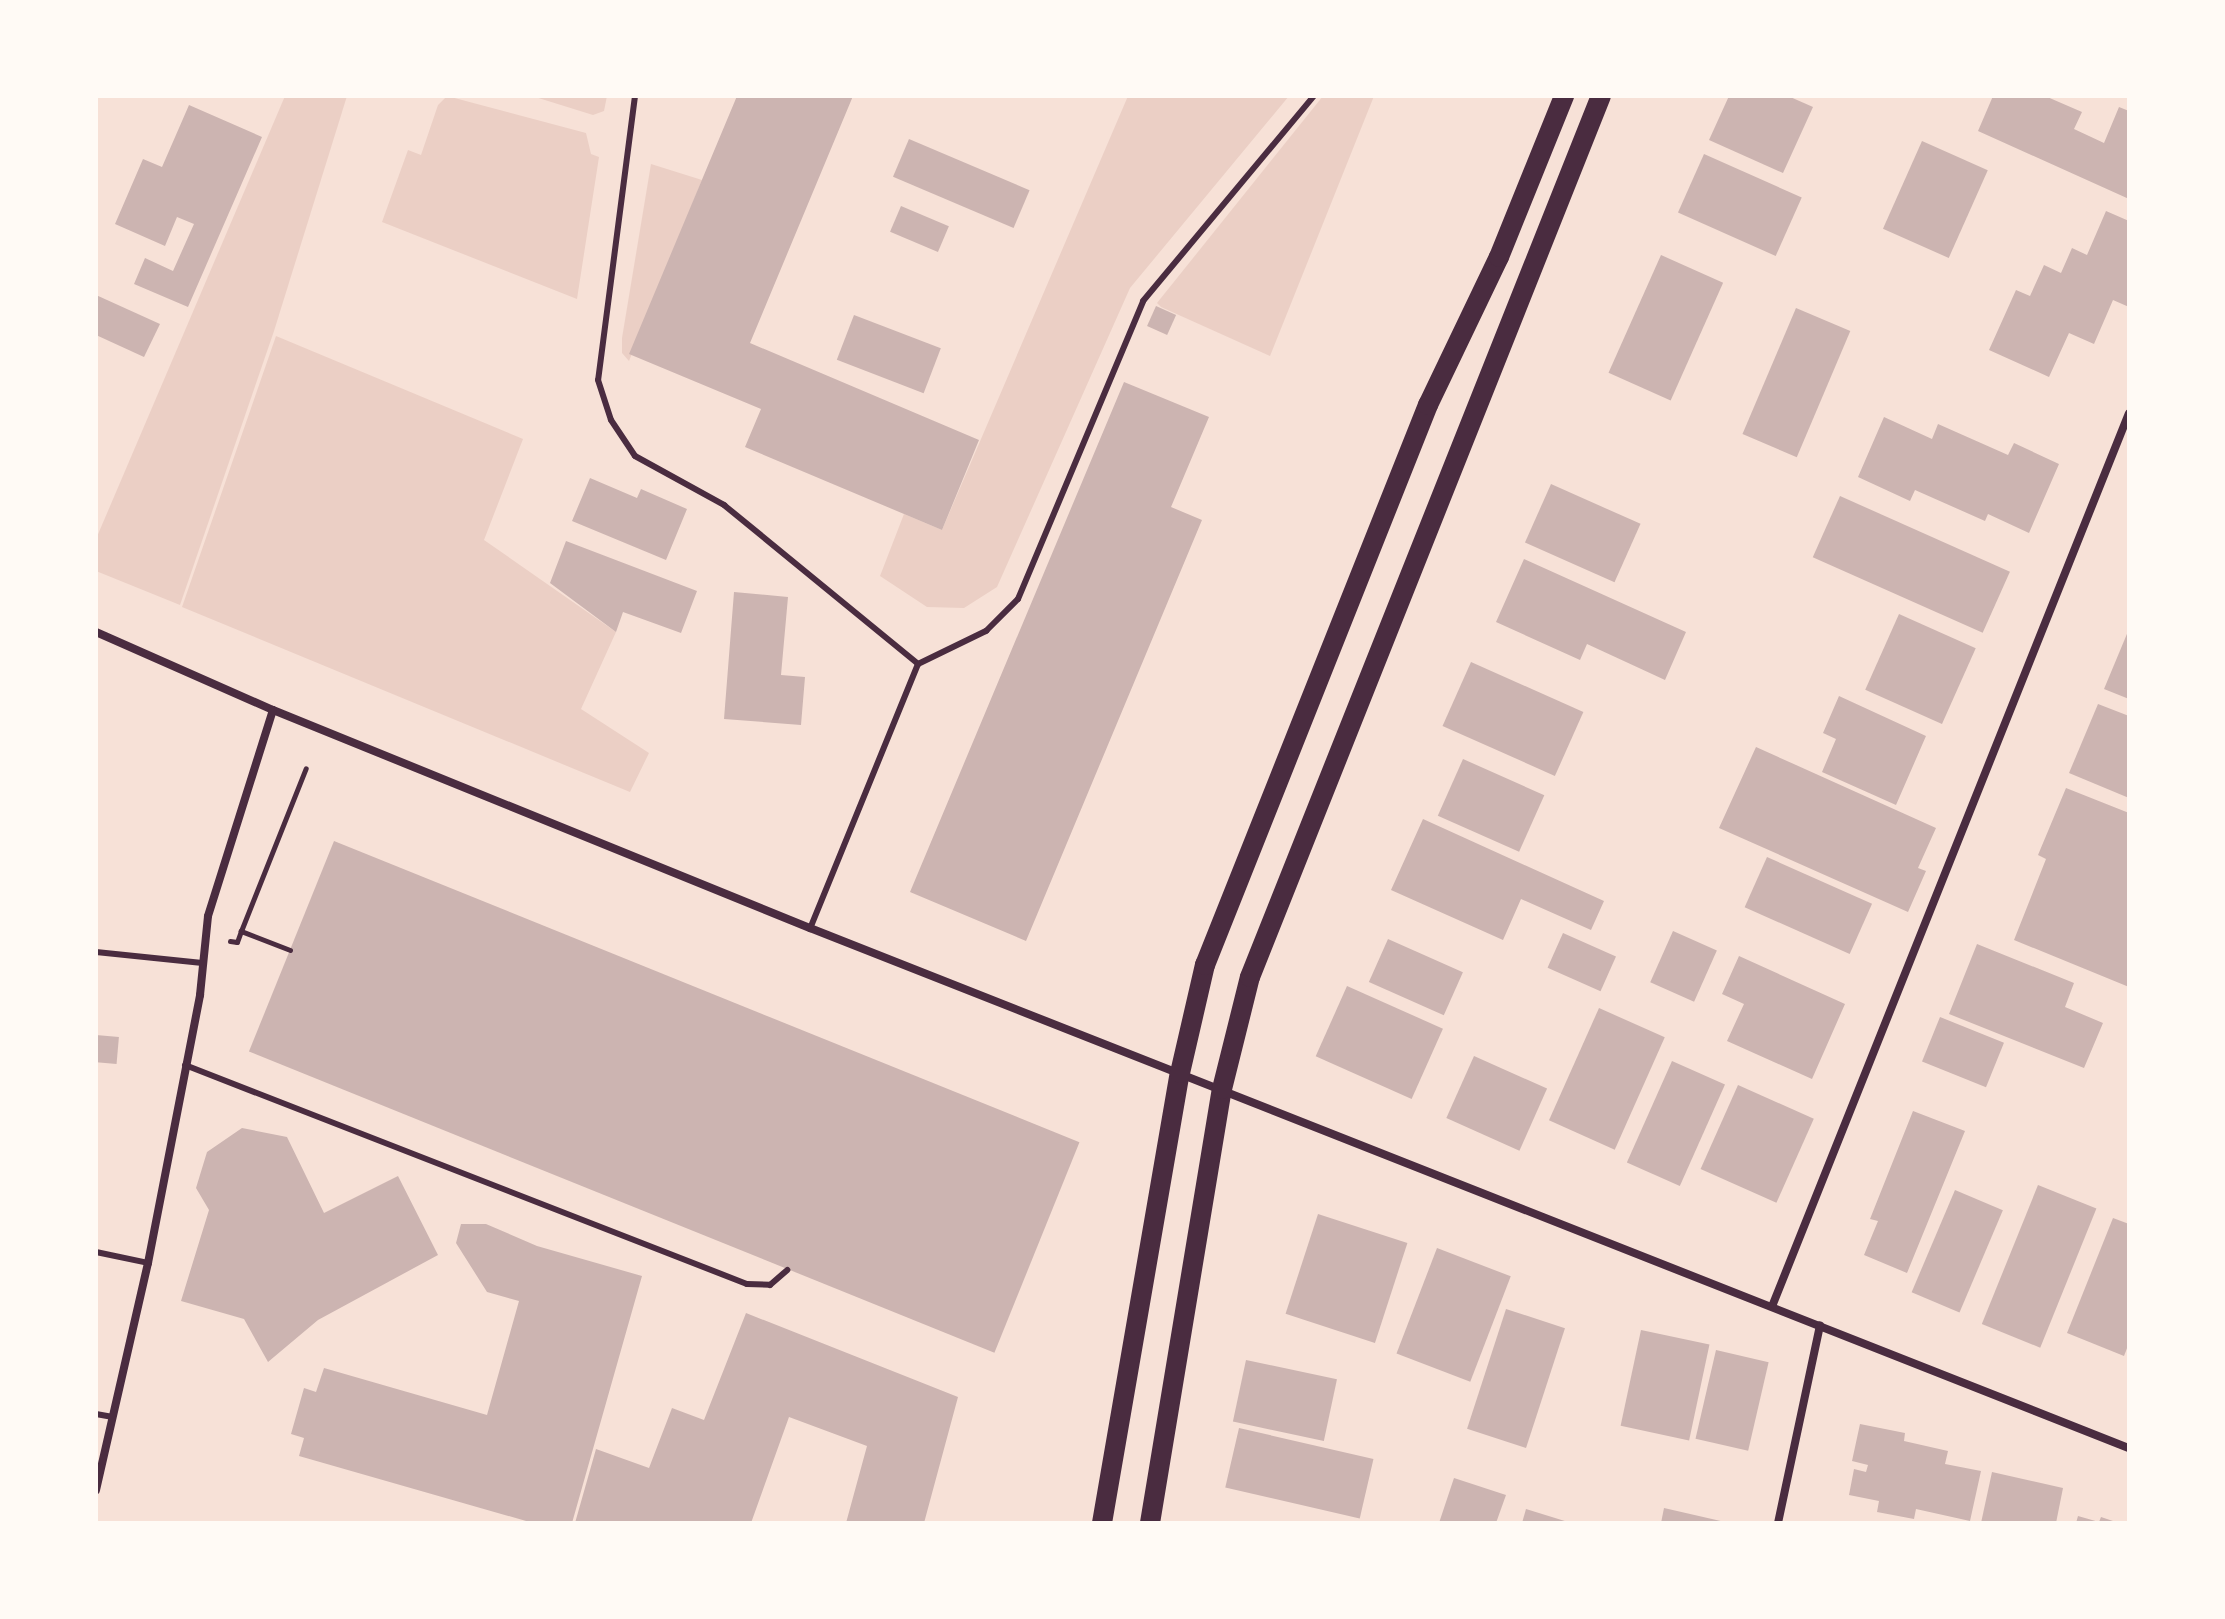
<!DOCTYPE html>
<html>
<head>
<meta charset="utf-8">
<style>
  body { margin:0 }
  #map { position:relative; width:2225px; height:1619px; overflow:hidden; background:#f7e1d7; font-family:Karla,sans-serif }
  div>[style] { position:absolute }
  .green>* { inset:0; background:#ebcfc5 }
  .building>* { inset:0; background:#ccb4b1; transform-origin:0 0 }
  .path>* { height:5px; margin:-2.5px; padding:0 2.5px; transform-origin:2.5px; border-radius:2.5px; background:#4a2c40 }
  .service>* { height:6px; margin:-3px; padding:0 3px; transform-origin:3px; border-radius:3px; background:#4a2c40 }
  .minor>* { height:8px; margin:-4px; padding:0 4px; transform-origin:4px; border-radius:4px; background:#4a2c40 }
  .primary>* { height:20px; margin:-10px; padding:0 10px; transform-origin:10px; border-radius:10px; background:#4a2c40 }
  span { translate:-50% -50%; white-space:nowrap; text-align:center; line-height:1.15; -webkit-text-stroke:6px #fffaf5; paint-order:stroke }
  .frame { position:absolute; inset:0; border:98px solid #fffaf5; pointer-events:none }
</style>
</head>
<body>
<div id="map">
  <div class="green">
    <i style="clip-path:polygon(285px 96px,347px 96px,274px 331px,180px 605px,96px 571px,96px 539px)"></i>
    <i style="clip-path:polygon(447px 96px,586px 133px,591px 154px,599px 157px,577px 299px,382px 222px,408px 150px,421px 155px,438px 105px)"></i>
    <i style="clip-path:polygon(532px 96px,607px 96px,604px 111px,593px 115px)"></i>
    <i style="clip-path:polygon(1128px 96px,1289px 96px,1130px 288px,997px 587px,964px 608px,927px 607px,880px 576px,904px 514px,942px 530px)"></i>
    <i style="clip-path:polygon(1323px 96px,1374px 96px,1270px 356px,1161px 307px,1157px 303px)"></i>
    <i style="clip-path:polygon(651px 164px,702px 180px,629px 361px,622px 353px,622px 338px)"></i>
    <i style="clip-path:polygon(276px 336px,523px 439px,484px 540px,616px 632px,581px 709px,649px 753px,630px 792px,182px 607px)"></i>
  </div>
  <div class="building">
    <i style="clip-path:polygon(737px 96px,853px 96px,750px 343px,979px 440px,942px 530px,745px 447px,761px 409px,629px 354px)"></i>
    <i style="clip-path:polygon(1729px 96px,1788px 96px,1813px 107px,1783px 173px,1709px 140px)"></i>
    <i style="clip-path:polygon(1993px 96px,2045px 96px,2082px 112px,2074px 129px,2104px 143px,2119px 107px,2129px 111px,2129px 199px,1978px 131px)"></i>
    <i style="clip-path:polygon(189px 105px,262px 137px,188px 307px,134px 284px,145px 258px,173px 271px,194px 224px,177px 217px,165px 246px,115px 224px,143px 159px,162px 167px)"></i>
    <i style="left:909px;top:139px;width:131px;height:41px;rotate:23deg"></i>
    <i style="left:1922px;top:141px;width:72px;height:96px;rotate:24deg"></i>
    <i style="left:1704px;top:154px;width:107px;height:64px;rotate:24deg"></i>
    <i style="left:901px;top:206px;width:52px;height:28px;rotate:23deg"></i>
    <i style="clip-path:polygon(2106px 211px,2129px 221px,2129px 307px,2113px 300px,2094px 344px,2069px 333px,2049px 377px,1989px 350px,2016px 290px,2030px 296px,2044px 265px,2061px 273px,2072px 248px,2087px 255px)"></i>
    <i style="left:1661px;top:255px;width:68px;height:129px;rotate:24deg"></i>
    <i style="clip-path:polygon(96px 295px,160px 324px,144px 357px,96px 335px)"></i>
    <i style="left:1156px;top:306px;width:22px;height:22px;rotate:24deg"></i>
    <i style="left:1796px;top:308px;width:59px;height:137px;rotate:23deg"></i>
    <i style="left:854px;top:315px;width:93px;height:48px;rotate:21deg"></i>
    <i style="clip-path:polygon(1124px 382px,1209px 417px,1171px 507px,1202px 520px,1026px 941px,910px 892px)"></i>
    <i style="clip-path:polygon(1884px 417px,1932px 439px,1938px 424px,2008px 455px,2014px 443px,2059px 464px,2029px 533px,1988px 514px,1985px 521px,1915px 490px,1910px 501px,1858px 477px)"></i>
    <i style="clip-path:polygon(590px 478px,637px 498px,641px 489px,687px 509px,666px 560px,572px 521px)"></i>
    <i style="left:1551px;top:484px;width:98px;height:64px;rotate:24deg"></i>
    <i style="left:1840px;top:496px;width:186px;height:67px;rotate:24deg"></i>
    <i style="clip-path:polygon(566px 541px,697px 591px,681px 633px,623px 612px,616px 632px,550px 583px)"></i>
    <i style="clip-path:polygon(1524px 559px,1686px 632px,1665px 680px,1587px 644px,1580px 660px,1496px 622px)"></i>
    <i style="clip-path:polygon(734px 592px,788px 597px,781px 675px,805px 677px,801px 725px,724px 719px)"></i>
    <i style="left:1899px;top:614px;width:84px;height:83px;rotate:24deg"></i>
    <i style="clip-path:polygon(2129px 629px,2129px 699px,2104px 689px)"></i>
    <i style="left:1471px;top:662px;width:123px;height:70px;rotate:24deg"></i>
    <i style="clip-path:polygon(1839px 696px,1926px 736px,1896px 805px,1822px 772px,1836px 739px,1823px 733px)"></i>
    <i style="clip-path:polygon(2098px 704px,2129px 716px,2129px 798px,2069px 773px)"></i>
    <i style="clip-path:polygon(1756px 747px,1936px 828px,1918px 868px,1926px 871px,1908px 912px,1719px 828px)"></i>
    <i style="left:1463px;top:759px;width:89px;height:62px;rotate:24deg"></i>
    <i style="clip-path:polygon(2066px 788px,2129px 813px,2129px 987px,2014px 940px,2046px 859px,2038px 855px)"></i>
    <i style="clip-path:polygon(1423px 819px,1604px 901px,1591px 930px,1521px 899px,1503px 940px,1391px 890px)"></i>
    <i style="left:334px;top:841px;width:804px;height:227px;rotate:22deg"></i>
    <i style="left:1767px;top:857px;width:115px;height:55px;rotate:24deg"></i>
    <i style="left:1673px;top:931px;width:48px;height:56px;rotate:24deg"></i>
    <i style="left:1563px;top:933px;width:58px;height:38px;rotate:24deg"></i>
    <i style="left:1388px;top:939px;width:82px;height:47px;rotate:24deg"></i>
    <i style="clip-path:polygon(1977px 944px,2074px 983px,2065px 1007px,2103px 1023px,2084px 1068px,1949px 1014px)"></i>
    <i style="clip-path:polygon(1739px 956px,1845px 1004px,1812px 1079px,1727px 1041px,1744px 1004px,1722px 994px)"></i>
    <i style="left:1347px;top:986px;width:105px;height:77px;rotate:24deg"></i>
    <i style="left:1599px;top:1008px;width:72px;height:123px;rotate:24deg"></i>
    <i style="left:1940px;top:1017px;width:69px;height:48px;rotate:22deg"></i>
    <i style="left:96px;top:1035px;width:23px;height:27px;rotate:5deg"></i>
    <i style="left:1474px;top:1056px;width:80px;height:68px;rotate:24deg"></i>
    <i style="left:1672px;top:1061px;width:58px;height:111px;rotate:24deg"></i>
    <i style="left:1738px;top:1085px;width:83px;height:92px;rotate:24deg"></i>
    <i style="clip-path:polygon(1913px 1111px,1965px 1131px,1907px 1273px,1864px 1255px,1878px 1221px,1870px 1219px)"></i>
    <i style="clip-path:polygon(242px 1128px,287px 1137px,324px 1213px,398px 1176px,438px 1255px,318px 1320px,268px 1362px,244px 1319px,181px 1301px,209px 1210px,196px 1188px,207px 1152px)"></i>
    <i style="left:2038px;top:1185px;width:63px;height:150px;rotate:22deg"></i>
    <i style="left:1955px;top:1190px;width:52px;height:111px;rotate:23deg"></i>
    <i style="left:1318px;top:1214px;width:94px;height:105px;rotate:18deg"></i>
    <i style="clip-path:polygon(2113px 1218px,2129px 1224px,2129px 1343px,2124px 1356px,2067px 1333px)"></i>
    <i style="clip-path:polygon(461px 1224px,486px 1224px,537px 1246px,642px 1276px,572px 1523px,533px 1523px,299px 1456px,304px 1438px,291px 1434px,304px 1388px,316px 1392px,324px 1368px,487px 1415px,519px 1301px,487px 1292px,456px 1243px)"></i>
    <i style="left:1437px;top:1248px;width:79px;height:113px;rotate:21deg"></i>
    <i style="left:1506px;top:1309px;width:62px;height:126px;rotate:18deg"></i>
    <i style="clip-path:polygon(746px 1313px,958px 1397px,924px 1523px,846px 1523px,867px 1446px,789px 1417px,751px 1523px,575px 1523px,596px 1449px,649px 1468px,672px 1408px,704px 1420px)"></i>
    <i style="left:1641px;top:1330px;width:70px;height:98px;rotate:12deg"></i>
    <i style="left:1716px;top:1350px;width:54px;height:91px;rotate:13deg"></i>
    <i style="left:1246px;top:1360px;width:93px;height:63px;rotate:12deg"></i>
    <i style="clip-path:polygon(1860px 1424px,1905px 1433px,1904px 1441px,1948px 1451px,1945px 1464px,1981px 1471px,1970px 1521px,1916px 1509px,1914px 1519px,1877px 1512px,1879px 1501px,1849px 1495px,1854px 1469px,1866px 1472px,1868px 1465px,1852px 1461px)"></i>
    <i style="left:1239px;top:1428px;width:138px;height:61px;rotate:13deg"></i>
    <i style="clip-path:polygon(1992px 1472px,2063px 1488px,2056px 1523px,1981px 1523px)"></i>
    <i style="clip-path:polygon(1454px 1478px,1506px 1495px,1496px 1523px,1439px 1523px)"></i>
    <i style="clip-path:polygon(1664px 1508px,1725px 1522px,1725px 1523px,1661px 1523px)"></i>
    <i style="clip-path:polygon(1526px 1509px,1568px 1522px,1568px 1523px,1522px 1523px)"></i>
    <i style="clip-path:polygon(2078px 1516px,2099px 1522px,2101px 1517px,2119px 1523px,2076px 1523px)"></i>
  </div>
  <div class="path">
    <i style="left:230px;top:941px;width:7px;rotate:8deg"></i>
    <i style="left:237px;top:942px;width:12px;rotate:-70deg"></i>
    <i style="left:290px;top:950px;width:53px;rotate:-158.8deg"></i>
    <i style="left:241px;top:931px;width:175px;rotate:-68.3deg"></i>
  </div>
  <div class="service">
    <i style="left:635px;top:96px;width:286px;rotate:97.4deg"></i>
    <i style="left:598px;top:380px;width:42px;rotate:72deg"></i>
    <i style="left:611px;top:420px;width:43px;rotate:56.3deg"></i>
    <i style="left:635px;top:456px;width:102px;rotate:28.8deg"></i>
    <i style="left:724px;top:505px;width:251px;rotate:39.3deg"></i>
    <i style="left:918px;top:664px;width:285px;rotate:112.2deg"></i>
    <i style="left:918px;top:664px;width:76px;rotate:-25.9deg"></i>
    <i style="left:986px;top:631px;width:45px;rotate:-45deg"></i>
    <i style="left:1018px;top:599px;width:323px;rotate:-67.2deg"></i>
    <i style="left:1143px;top:301px;width:267px;rotate:-50.2deg"></i>
    <i style="left:96px;top:952px;width:107px;rotate:5.9deg"></i>
    <i style="left:185px;top:1065px;width:603px;rotate:21.29deg"></i>
    <i style="left:747px;top:1284px;width:23px;rotate:2deg"></i>
    <i style="left:770px;top:1285px;width:23px;rotate:-41deg"></i>
    <i style="left:96px;top:1252px;width:53px;rotate:11.9deg"></i>
    <i style="left:96px;top:1414px;width:17px;rotate:10deg"></i>
  </div>
  <div class="minor">
    <i style="left:96px;top:632px;width:193px;rotate:23.8deg"></i>
    <i style="left:273px;top:710px;width:580px;rotate:22.1deg"></i>
    <i style="left:810px;top:928px;width:1418px;rotate:21.52deg"></i>
    <i style="left:1773px;top:1304px;width:959px;rotate:-68.22deg"></i>
    <i style="left:96px;top:1490px;width:233px;rotate:-77.1deg"></i>
    <i style="left:148px;top:1263px;width:273px;rotate:-79deg"></i>
    <i style="left:200px;top:995px;width:79px;rotate:-84.2deg"></i>
    <i style="left:208px;top:916px;width:216px;rotate:-72.5deg"></i>
    <i style="left:1778px;top:1523px;width:202px;rotate:-78deg"></i>
  </div>
  <div class="primary">
    <i style="left:1102px;top:1523px;width:457px;rotate:-80.2deg"></i>
    <i style="left:1180px;top:1073px;width:111px;rotate:-77deg"></i>
    <i style="left:1205px;top:965px;width:603px;rotate:-68.29deg"></i>
    <i style="left:1428px;top:405px;width:164px;rotate:-64.4deg"></i>
    <i style="left:1499px;top:257px;width:174px;rotate:-68deg"></i>
    <i style="left:1150px;top:1523px;width:440px;rotate:-80.6deg"></i>
    <i style="left:1222px;top:1089px;width:115px;rotate:-76deg"></i>
    <i style="left:1250px;top:977px;width:948px;rotate:-68.28deg"></i>
  </div>
  <div class="frame"></div>
</div>
</body>
</html>
